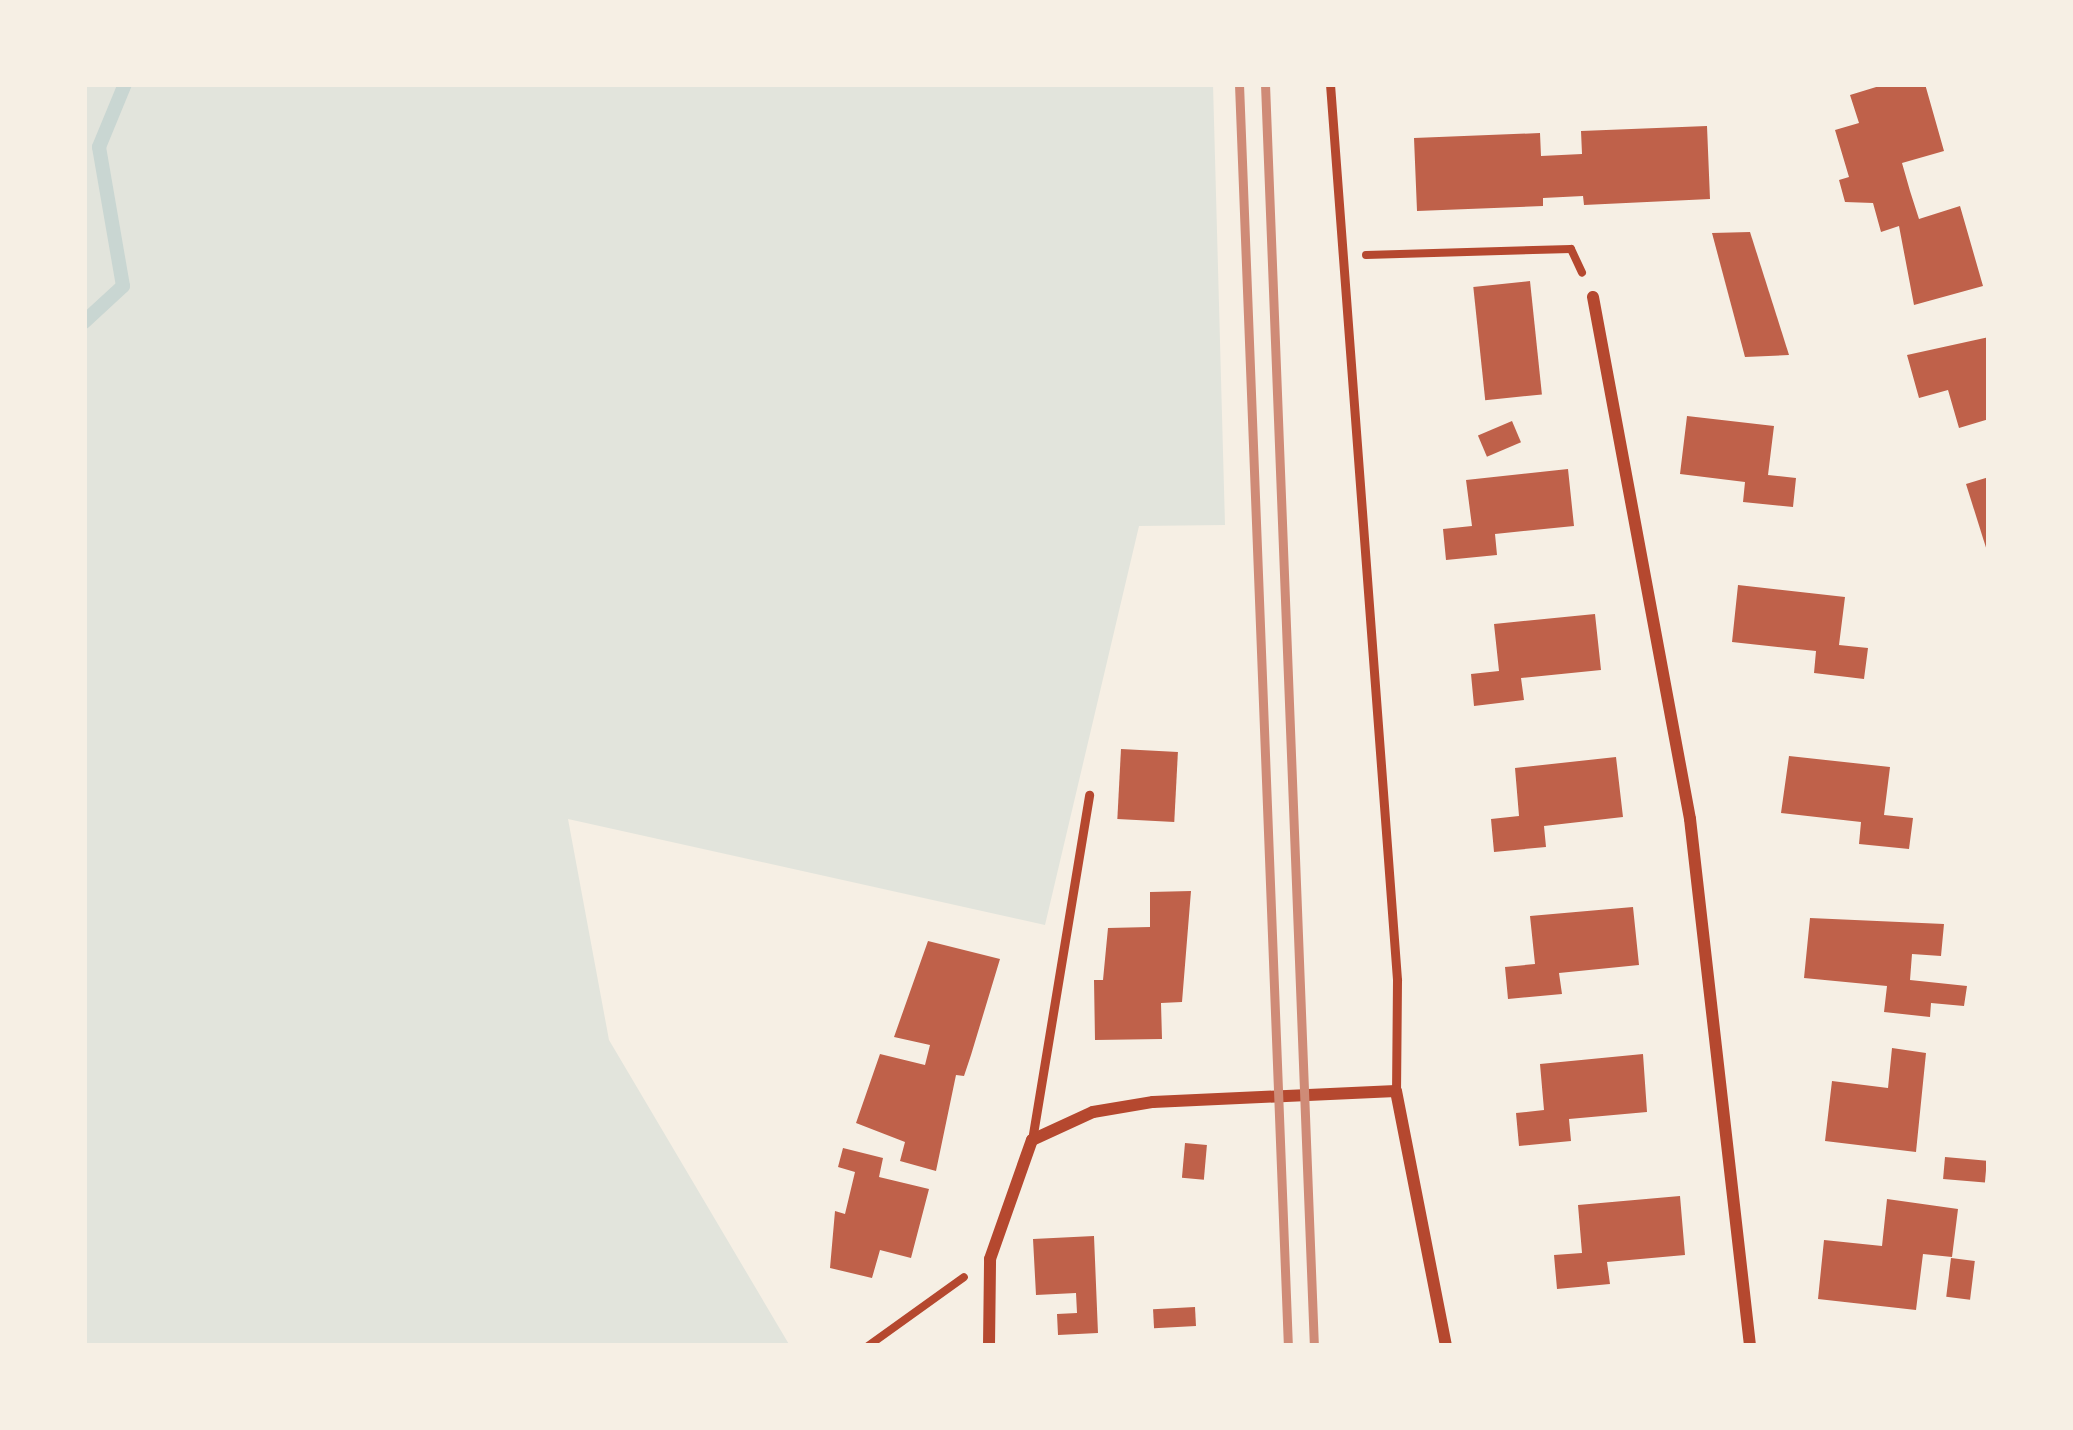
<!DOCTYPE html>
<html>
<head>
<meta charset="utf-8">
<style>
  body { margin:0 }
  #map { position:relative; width:2073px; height:1430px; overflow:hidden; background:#f6efe4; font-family:"Asap Condensed",sans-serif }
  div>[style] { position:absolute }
  .green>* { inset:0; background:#e2e4dc }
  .stream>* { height:14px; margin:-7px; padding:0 7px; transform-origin:7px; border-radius:7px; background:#c9d6d2 }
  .building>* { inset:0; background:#bf614a; transform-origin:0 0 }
  .path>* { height:8px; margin:-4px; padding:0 4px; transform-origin:4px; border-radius:4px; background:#b5482f }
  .service>* { height:9px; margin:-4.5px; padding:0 4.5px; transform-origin:4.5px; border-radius:4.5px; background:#b5482f }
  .minor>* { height:12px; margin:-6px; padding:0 6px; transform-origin:6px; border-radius:6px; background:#b5482f }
  .rail>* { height:9px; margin:-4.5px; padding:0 4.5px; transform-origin:4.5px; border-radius:4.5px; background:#cf8b77 }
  span { translate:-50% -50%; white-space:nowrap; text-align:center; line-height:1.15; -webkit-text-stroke:12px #f6efe4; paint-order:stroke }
  .frame { position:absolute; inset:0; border:87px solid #f6efe4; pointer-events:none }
</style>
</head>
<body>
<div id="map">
  <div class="green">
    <i style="clip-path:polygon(84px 84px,1213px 84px,1225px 525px,1139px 526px,1045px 925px,568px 819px,609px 1040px,790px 1346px,84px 1346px)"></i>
  </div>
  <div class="stream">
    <i style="left:84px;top:322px;width:53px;rotate:-42.7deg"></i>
    <i style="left:123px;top:286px;width:141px;rotate:-99.8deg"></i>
    <i style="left:99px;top:147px;width:68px;rotate:-67.6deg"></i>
  </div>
  <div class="building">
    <i style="clip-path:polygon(1886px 84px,1925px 84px,1944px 151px,1902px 163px,1910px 191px,1919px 219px,1960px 206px,1983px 286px,1914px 305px,1899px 226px,1881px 232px,1873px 203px,1845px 202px,1839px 180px,1849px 177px,1835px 130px,1859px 123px,1850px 95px)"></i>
    <i style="clip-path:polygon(1707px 126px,1710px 199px,1584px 205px,1583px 196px,1543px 198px,1543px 206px,1417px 211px,1414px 138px,1540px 133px,1541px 156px,1582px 154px,1581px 131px)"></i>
    <i style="clip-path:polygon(1750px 232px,1789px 355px,1745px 357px,1712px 233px)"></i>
    <i style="left:1530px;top:281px;width:114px;height:57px;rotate:84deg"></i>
    <i style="clip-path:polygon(1989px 337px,1989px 419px,1959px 428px,1948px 390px,1919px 398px,1907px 355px)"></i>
    <i style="clip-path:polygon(1687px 416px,1774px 426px,1768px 475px,1796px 478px,1793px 507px,1743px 502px,1745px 482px,1680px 474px)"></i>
    <i style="left:1512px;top:421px;width:23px;height:37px;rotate:67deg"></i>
    <i style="clip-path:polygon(1568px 469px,1574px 526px,1495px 534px,1497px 555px,1446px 560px,1443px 529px,1472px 526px,1466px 480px)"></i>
    <i style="clip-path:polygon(1989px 477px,1989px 554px,1988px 554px,1966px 484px)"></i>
    <i style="clip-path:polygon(1738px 585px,1845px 597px,1839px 645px,1868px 648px,1864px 679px,1814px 673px,1816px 651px,1732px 642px)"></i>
    <i style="clip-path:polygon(1595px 614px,1601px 670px,1521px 678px,1524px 700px,1474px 706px,1471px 674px,1499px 671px,1494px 624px)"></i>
    <i style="left:1121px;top:749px;width:57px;height:70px;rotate:3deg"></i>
    <i style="clip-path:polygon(1789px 756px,1890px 767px,1884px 815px,1913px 818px,1909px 849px,1859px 844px,1861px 822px,1781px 813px)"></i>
    <i style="clip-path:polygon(1616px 757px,1623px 817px,1544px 826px,1546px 847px,1494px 852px,1491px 819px,1519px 816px,1515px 768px)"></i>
    <i style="clip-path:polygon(1191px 891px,1182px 1002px,1161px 1003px,1162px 1039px,1095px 1040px,1094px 980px,1103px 980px,1108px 928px,1150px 927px,1150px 892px)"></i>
    <i style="clip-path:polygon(1633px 907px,1639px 965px,1559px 973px,1562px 994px,1508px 999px,1505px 967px,1535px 964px,1530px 916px)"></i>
    <i style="clip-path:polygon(1810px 918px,1944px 924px,1941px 956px,1912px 954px,1910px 980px,1967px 986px,1964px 1006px,1931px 1003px,1930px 1017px,1884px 1012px,1887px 986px,1804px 978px)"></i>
    <i style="clip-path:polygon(928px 941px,1000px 959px,971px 1055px,964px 1076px,956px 1075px,936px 1171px,900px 1161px,905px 1142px,856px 1123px,880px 1054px,925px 1065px,930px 1045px,894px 1037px)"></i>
    <i style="clip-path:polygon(1892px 1048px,1926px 1053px,1916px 1152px,1825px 1141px,1832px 1081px,1888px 1088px)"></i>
    <i style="clip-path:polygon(1643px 1054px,1647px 1112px,1569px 1119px,1571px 1141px,1519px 1146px,1516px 1113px,1544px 1110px,1540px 1064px)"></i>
    <i style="left:1185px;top:1143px;width:22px;height:35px;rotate:5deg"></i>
    <i style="clip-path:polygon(843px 1148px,883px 1158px,879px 1177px,929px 1189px,911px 1258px,880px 1250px,872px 1278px,830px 1268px,835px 1211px,845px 1214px,855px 1172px,838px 1167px)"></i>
    <i style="left:1945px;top:1157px;width:42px;height:22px;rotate:5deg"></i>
    <i style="clip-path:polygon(1680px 1196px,1685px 1255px,1607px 1262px,1610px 1284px,1557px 1289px,1554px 1255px,1582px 1253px,1578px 1205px)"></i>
    <i style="clip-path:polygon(1887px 1199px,1958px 1209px,1952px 1257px,1923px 1254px,1916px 1310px,1818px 1299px,1824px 1240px,1882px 1246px)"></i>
    <i style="clip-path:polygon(1094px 1236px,1098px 1333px,1058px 1335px,1057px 1314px,1077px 1313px,1076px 1293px,1036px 1295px,1033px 1239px)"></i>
    <i style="left:1951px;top:1258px;width:24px;height:39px;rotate:7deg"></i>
    <i style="left:1195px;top:1307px;width:19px;height:42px;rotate:87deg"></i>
  </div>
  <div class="path">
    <i style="left:1366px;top:255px;width:205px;rotate:-1.7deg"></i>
    <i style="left:1571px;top:249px;width:26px;rotate:65deg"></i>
    <i style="left:868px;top:1346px;width:118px;rotate:-35.7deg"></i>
  </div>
  <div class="service">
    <i style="left:1330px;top:84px;width:899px;rotate:85.72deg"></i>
    <i style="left:1397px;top:980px;width:111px;rotate:90.5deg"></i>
    <i style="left:1032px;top:1140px;width:350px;rotate:-80.6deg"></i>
  </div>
  <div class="minor">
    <i style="left:1593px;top:297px;width:531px;rotate:79.47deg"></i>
    <i style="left:1690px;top:819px;width:530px;rotate:83.5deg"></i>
    <i style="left:989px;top:1346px;width:87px;rotate:-89.3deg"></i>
    <i style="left:990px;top:1259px;width:126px;rotate:-70.6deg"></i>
    <i style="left:1032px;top:1140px;width:67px;rotate:-24.7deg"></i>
    <i style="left:1093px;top:1112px;width:61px;rotate:-9.5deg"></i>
    <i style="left:1153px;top:1102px;width:243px;rotate:-2.6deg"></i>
    <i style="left:1396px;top:1091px;width:260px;rotate:78.9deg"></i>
  </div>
  <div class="rail">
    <i style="left:1239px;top:84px;width:1263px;rotate:87.78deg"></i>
    <i style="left:1265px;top:84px;width:1263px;rotate:87.78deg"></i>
  </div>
  <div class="frame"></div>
</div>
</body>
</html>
